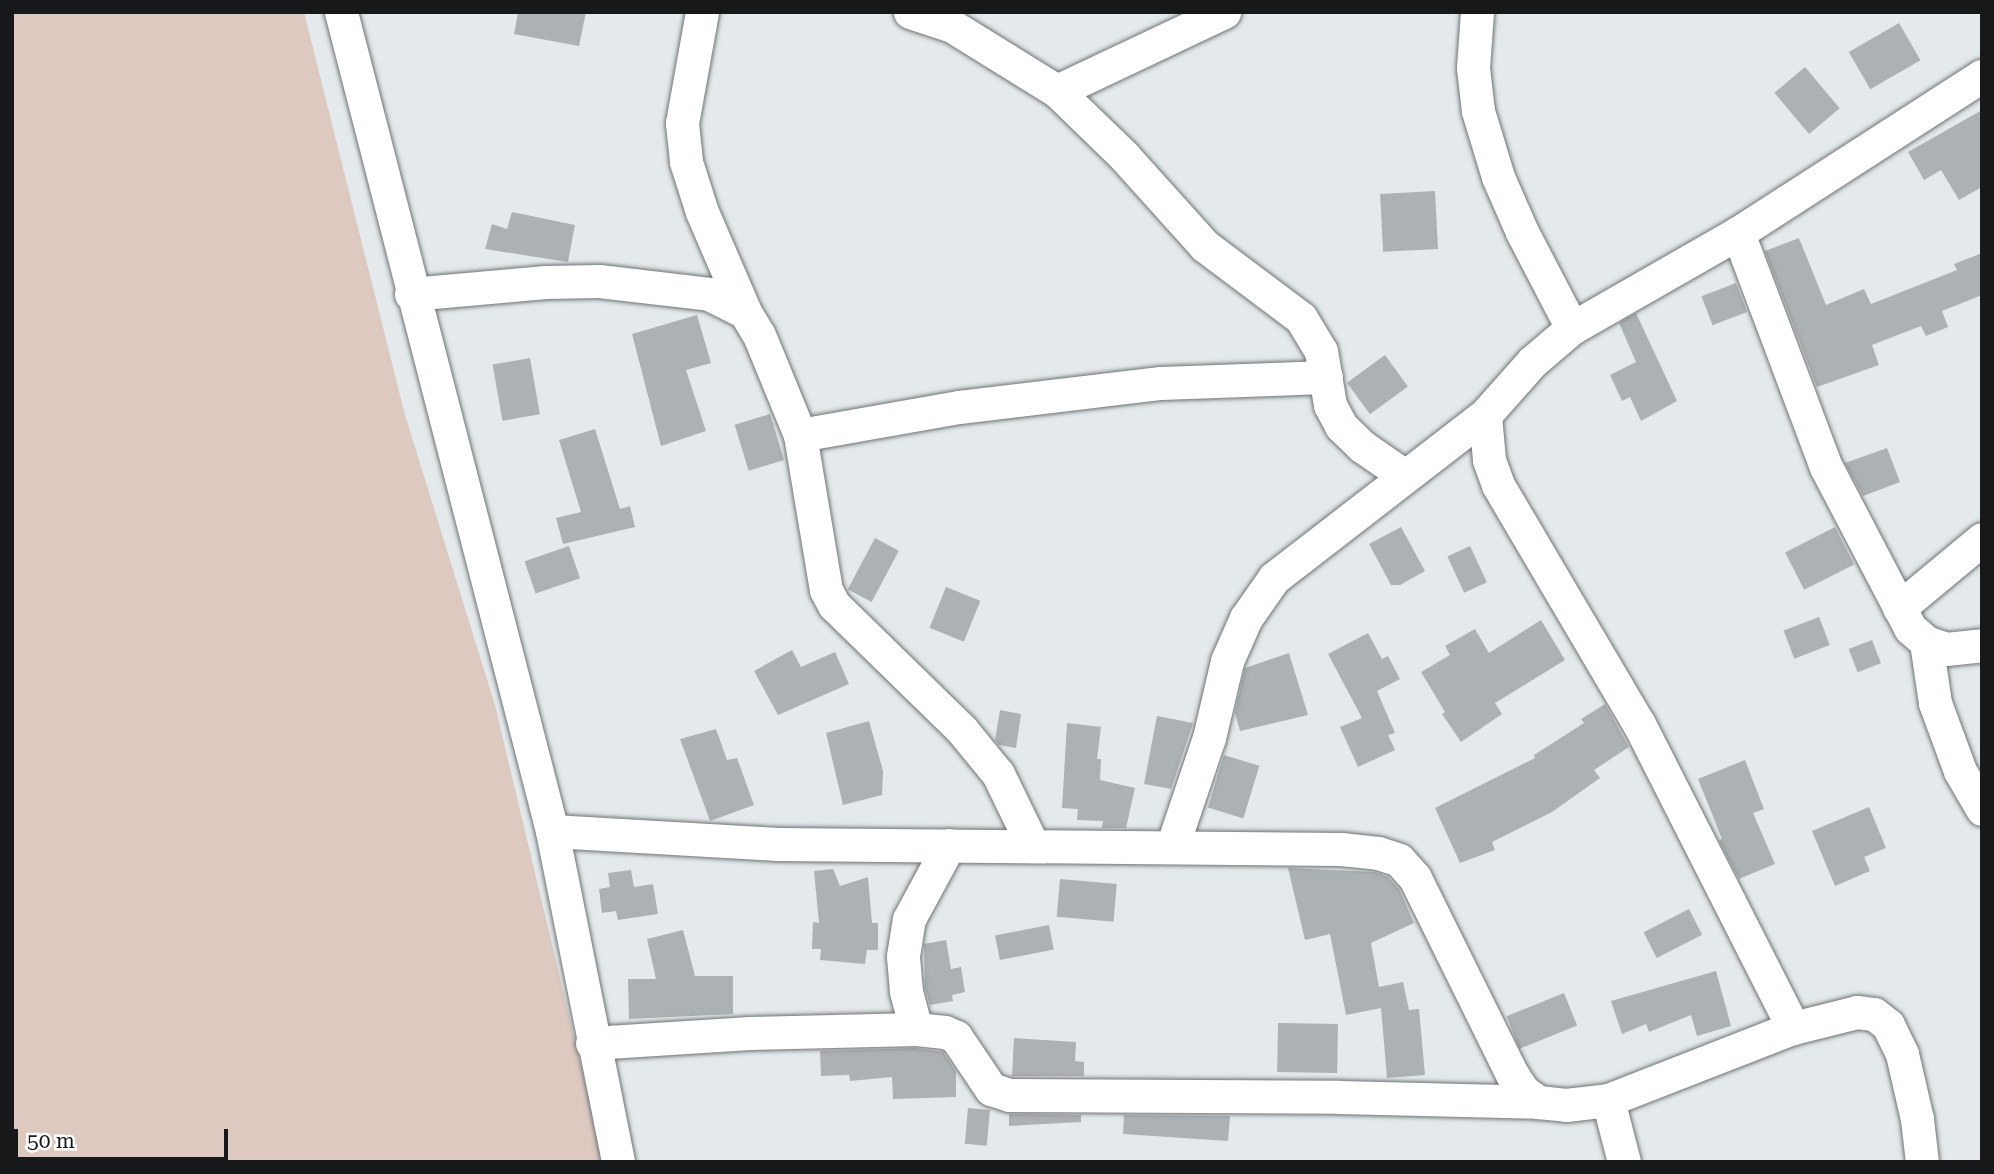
<!DOCTYPE html>
<html>
<head>
<meta charset="utf-8">
<style>
  body { margin:0 }
  #map { position:relative; width:1994px; height:1174px; overflow:hidden; background:#e4eaec; font-family:"Roboto Serif",serif }
  div>[style] { position:absolute }
  .green>* { inset:0; background:#ddc9c0 }
  .building>* { inset:0; background:#acb1b4; transform-origin:0 0 }
  .roads { filter:drop-shadow(0 0 2px #6f7375) drop-shadow(0 0 2px #6f7375) }
  .street>* { height:33px; margin:-16.5px; padding:0 16.5px; transform-origin:16.5px; border-radius:16.5px; background:#fff }
  span { translate:-50% -50%; white-space:nowrap; text-align:center; line-height:1.15; -webkit-text-stroke:5px #fff; paint-order:stroke }
  .frame { position:absolute; inset:0; border:14px solid #161819; pointer-events:none }
  .scale { position:absolute; left:14px; top:1129px; width:214px; height:32px; box-sizing:border-box; border:4px solid #161819; border-top:0; padding-left:9px; font-size:21px; line-height:24px; white-space:nowrap; color:#161819; -webkit-text-stroke:5px #fff; paint-order:stroke }
</style>
</head>
<body>
<div id="map">
  <div class="green">
    <i style="clip-path:polygon(12px 12px,304px 12px,405px 415px,495px 705px,604px 1162px,12px 1162px)"></i>
  </div>
  <div class="building">
    <i style="clip-path:polygon(518px 12px,586px 12px,579px 46px,514px 34px)"></i>
    <i style="left:1899px;top:23px;width:43px;height:58px;rotate:60deg"></i>
    <i style="left:1805px;top:67px;width:54px;height:40px;rotate:50deg"></i>
    <i style="clip-path:polygon(1982px 110px,1982px 187px,1959px 200px,1941px 170px,1924px 180px,1908px 152px)"></i>
    <i style="left:1435px;top:191px;width:58px;height:55px;rotate:87deg"></i>
    <i style="clip-path:polygon(512px 212px,575px 225px,568px 262px,485px 249px,492px 224px,507px 229px)"></i>
    <i style="clip-path:polygon(1799px 238px,1826px 305px,1864px 289px,1871px 304px,1957px 270px,1954px 264px,1982px 253px,1982px 295px,1942px 311px,1948px 327px,1926px 336px,1921px 326px,1872px 345px,1879px 365px,1817px 387px,1765px 251px)"></i>
    <i style="left:1736px;top:283px;width:31px;height:37px;rotate:69deg"></i>
    <i style="clip-path:polygon(1636px 313px,1677px 401px,1641px 421px,1630px 397px,1622px 401px,1610px 375px,1636px 362px,1619px 323px)"></i>
    <i style="clip-path:polygon(697px 315px,711px 363px,686px 370px,706px 431px,661px 446px,632px 334px)"></i>
    <i style="left:1385px;top:355px;width:39px;height:47px;rotate:54deg"></i>
    <i style="left:530px;top:358px;width:57px;height:38px;rotate:80deg"></i>
    <i style="left:770px;top:414px;width:48px;height:37px;rotate:73deg"></i>
    <i style="clip-path:polygon(595px 429px,620px 509px,630px 506px,635px 527px,563px 544px,556px 518px,581px 512px,559px 440px)"></i>
    <i style="clip-path:polygon(1887px 448px,1900px 482px,1863px 496px,1845px 463px)"></i>
    <i style="clip-path:polygon(1401px 527px,1425px 571px,1400px 585px,1391px 585px,1369px 544px)"></i>
    <i style="left:1835px;top:527px;width:42px;height:56px;rotate:63deg"></i>
    <i style="left:875px;top:538px;width:27px;height:58px;rotate:28deg"></i>
    <i style="left:569px;top:546px;width:34px;height:47px;rotate:71deg"></i>
    <i style="left:1470px;top:546px;width:40px;height:25px;rotate:65deg"></i>
    <i style="left:946px;top:587px;width:37px;height:44px;rotate:22deg"></i>
    <i style="left:1819px;top:617px;width:30px;height:38px;rotate:69deg"></i>
    <i style="clip-path:polygon(1541px 620px,1565px 660px,1495px 703px,1502px 714px,1461px 742px,1442px 714px,1445px 712px,1421px 672px,1450px 655px,1445px 646px,1475px 629px,1489px 653px)"></i>
    <i style="clip-path:polygon(1368px 633px,1382px 659px,1388px 656px,1400px 679px,1377px 691px,1395px 733px,1388px 735px,1395px 750px,1358px 767px,1340px 727px,1362px 718px,1328px 654px)"></i>
    <i style="left:1872px;top:640px;width:25px;height:25px;rotate:69deg"></i>
    <i style="clip-path:polygon(792px 650px,801px 667px,835px 652px,849px 684px,778px 715px,754px 671px)"></i>
    <i style="clip-path:polygon(1289px 653px,1308px 715px,1240px 731px,1235px 713px,1245px 668px)"></i>
    <i style="clip-path:polygon(1605px 704px,1629px 747px,1594px 770px,1600px 778px,1552px 812px,1492px 842px,1495px 850px,1460px 863px,1435px 808px,1535px 758px,1534px 755px,1584px 723px,1581px 719px)"></i>
    <i style="clip-path:polygon(1000px 710px,1021px 714px,1016px 748px,999px 745px,995px 740px)"></i>
    <i style="clip-path:polygon(1157px 716px,1193px 723px,1171px 789px,1144px 784px)"></i>
    <i style="clip-path:polygon(869px 721px,883px 771px,882px 795px,843px 805px,826px 733px)"></i>
    <i style="clip-path:polygon(1067px 723px,1101px 727px,1097px 759px,1101px 759px,1100px 780px,1135px 788px,1126px 828px,1102px 828px,1103px 821px,1077px 820px,1078px 809px,1062px 808px)"></i>
    <i style="clip-path:polygon(716px 729px,727px 760px,737px 758px,754px 805px,710px 821px,680px 739px)"></i>
    <i style="left:1224px;top:755px;width:37px;height:55px;rotate:17deg"></i>
    <i style="clip-path:polygon(1745px 760px,1764px 809px,1753px 813px,1775px 864px,1739px 879px,1719px 840px,1722px 839px,1698px 779px)"></i>
    <i style="clip-path:polygon(1869px 807px,1886px 848px,1864px 857px,1870px 871px,1835px 886px,1812px 831px)"></i>
    <i style="clip-path:polygon(1288px 868px,1374px 872px,1388px 877px,1399px 889px,1414px 923px,1371px 943px,1379px 987px,1403px 982px,1409px 1010px,1419px 1009px,1425px 1075px,1387px 1078px,1381px 1008px,1346px 1015px,1330px 934px,1305px 940px)"></i>
    <i style="clip-path:polygon(833px 869px,840px 886px,868px 877px,872px 923px,878px 923px,878px 950px,867px 950px,865px 964px,820px 960px,821px 949px,812px 949px,813px 922px,819px 923px,814px 871px)"></i>
    <i style="clip-path:polygon(631px 870px,634px 887px,653px 884px,658px 914px,618px 920px,616px 911px,602px 913px,599px 889px,610px 887px,608px 873px)"></i>
    <i style="left:1060px;top:879px;width:57px;height:38px;rotate:5deg"></i>
    <i style="left:1689px;top:909px;width:29px;height:51px;rotate:63deg"></i>
    <i style="left:1049px;top:925px;width:25px;height:55px;rotate:79deg"></i>
    <i style="clip-path:polygon(683px 930px,695px 976px,733px 976px,733px 1014px,629px 1019px,628px 979px,656px 979px,647px 939px)"></i>
    <i style="clip-path:polygon(946px 940px,951px 969px,961px 967px,965px 992px,952px 995px,953px 1001px,930px 1005px,925px 988px,924px 944px)"></i>
    <i style="clip-path:polygon(1716px 971px,1731px 1026px,1697px 1036px,1691px 1015px,1649px 1032px,1646px 1024px,1622px 1034px,1611px 1001px)"></i>
    <i style="left:1564px;top:993px;width:35px;height:62px;rotate:68deg"></i>
    <i style="left:1338px;top:1024px;width:49px;height:60px;rotate:91deg"></i>
    <i style="clip-path:polygon(1014px 1038px,1076px 1042px,1075px 1061px,1084px 1062px,1084px 1076px,1012px 1076px)"></i>
    <i style="clip-path:polygon(915px 1048px,943px 1052px,956px 1071px,956px 1097px,893px 1099px,892px 1077px,850px 1081px,849px 1075px,821px 1076px,820px 1051px)"></i>
    <i style="left:968px;top:1108px;width:22px;height:36px;rotate:5deg"></i>
    <i style="clip-path:polygon(1009px 1114px,1081px 1115px,1081px 1122px,1009px 1126px)"></i>
    <i style="clip-path:polygon(1124px 1115px,1230px 1116px,1228px 1141px,1123px 1134px)"></i>
  </div>
  <div class="roads">
    <div class="street">
      <i style="left:341px;top:12px;width:846px;rotate:75.55deg"></i>
      <i style="left:552px;top:831px;width:338px;rotate:78.7deg"></i>
      <i style="left:702px;top:12px;width:113px;rotate:100.2deg"></i>
      <i style="left:682px;top:123px;width:39px;rotate:84deg"></i>
      <i style="left:686px;top:162px;width:52px;rotate:72.3deg"></i>
      <i style="left:702px;top:212px;width:109px;rotate:66.7deg"></i>
      <i style="left:910px;top:12px;width:44px;rotate:18.4deg"></i>
      <i style="left:952px;top:26px;width:123px;rotate:31.8deg"></i>
      <i style="left:1057px;top:91px;width:93px;rotate:44.1deg"></i>
      <i style="left:1124px;top:156px;width:121px;rotate:48deg"></i>
      <i style="left:1205px;top:246px;width:120px;rotate:36.9deg"></i>
      <i style="left:1301px;top:318px;width:39px;rotate:59deg"></i>
      <i style="left:1321px;top:351px;width:55px;rotate:80.5deg"></i>
      <i style="left:1330px;top:405px;width:24px;rotate:62deg"></i>
      <i style="left:1341px;top:426px;width:30px;rotate:44deg"></i>
      <i style="left:1363px;top:447px;width:51px;rotate:34.6deg"></i>
      <i style="left:1477px;top:12px;width:56px;rotate:94.1deg"></i>
      <i style="left:1473px;top:68px;width:43px;rotate:83.4deg"></i>
      <i style="left:1478px;top:111px;width:69px;rotate:73.1deg"></i>
      <i style="left:1498px;top:177px;width:60px;rotate:66.4deg"></i>
      <i style="left:1522px;top:232px;width:108px;rotate:62.5deg"></i>
      <i style="left:1057px;top:91px;width:185px;rotate:-25.3deg"></i>
      <i style="left:1738px;top:233px;width:250px;rotate:69.4deg"></i>
      <i style="left:1826px;top:467px;width:182px;rotate:62.4deg"></i>
      <i style="left:1910px;top:628px;width:21px;rotate:41deg"></i>
      <i style="left:1926px;top:642px;width:21px;rotate:19deg"></i>
      <i style="left:1946px;top:649px;width:36px;rotate:-6deg"></i>
      <i style="left:411px;top:294px;width:135px;rotate:-5.1deg"></i>
      <i style="left:545px;top:282px;width:54px;rotate:-1.1deg"></i>
      <i style="left:599px;top:281px;width:111px;rotate:6.7deg"></i>
      <i style="left:709px;top:294px;width:40px;rotate:26.6deg"></i>
      <i style="left:745px;top:312px;width:27px;rotate:59deg"></i>
      <i style="left:759px;top:335px;width:108px;rotate:67.7deg"></i>
      <i style="left:800px;top:435px;width:157px;rotate:80.5deg"></i>
      <i style="left:826px;top:590px;width:17px;rotate:62deg"></i>
      <i style="left:834px;top:605px;width:179px;rotate:44.3deg"></i>
      <i style="left:962px;top:730px;width:57px;rotate:50.7deg"></i>
      <i style="left:998px;top:774px;width:80px;rotate:64.1deg"></i>
      <i style="left:1485px;top:415px;width:45px;rotate:84.9deg"></i>
      <i style="left:1489px;top:460px;width:27px;rotate:70deg"></i>
      <i style="left:1498px;top:485px;width:277px;rotate:59.5deg"></i>
      <i style="left:1639px;top:724px;width:341px;rotate:63.1deg"></i>
      <i style="left:800px;top:435px;width:161px;rotate:-10deg"></i>
      <i style="left:959px;top:407px;width:203px;rotate:-6.8deg"></i>
      <i style="left:1161px;top:383px;width:165px;rotate:-2.1deg"></i>
      <i style="left:1899px;top:608px;width:108px;rotate:-39.7deg"></i>
      <i style="left:1926px;top:642px;width:62px;rotate:81.6deg"></i>
      <i style="left:1935px;top:703px;width:72px;rotate:69.8deg"></i>
      <i style="left:1960px;top:771px;width:44px;rotate:59.9deg"></i>
      <i style="left:552px;top:831px;width:226px;rotate:3.3deg"></i>
      <i style="left:778px;top:844px;width:563px;rotate:0.51deg"></i>
      <i style="left:1341px;top:849px;width:37px;rotate:6deg"></i>
      <i style="left:1378px;top:853px;width:22px;rotate:18deg"></i>
      <i style="left:1399px;top:860px;width:24px;rotate:48deg"></i>
      <i style="left:1415px;top:878px;width:219px;rotate:63.7deg"></i>
      <i style="left:1512px;top:1074px;width:20px;rotate:57deg"></i>
      <i style="left:1523px;top:1091px;width:19px;rotate:36deg"></i>
      <i style="left:1538px;top:1102px;width:28px;rotate:6deg"></i>
      <i style="left:1566px;top:1105px;width:42px;rotate:-6.8deg"></i>
      <i style="left:1608px;top:1100px;width:199px;rotate:-21.3deg"></i>
      <i style="left:1793px;top:1028px;width:66px;rotate:-14deg"></i>
      <i style="left:1857px;top:1012px;width:17px;rotate:7deg"></i>
      <i style="left:1874px;top:1014px;width:18px;rotate:38deg"></i>
      <i style="left:1888px;top:1025px;width:32px;rotate:64deg"></i>
      <i style="left:1902px;top:1054px;width:67px;rotate:77deg"></i>
      <i style="left:1917px;top:1119px;width:43px;rotate:83.4deg"></i>
      <i style="left:1172px;top:847px;width:115px;rotate:-71.3deg"></i>
      <i style="left:1209px;top:738px;width:79px;rotate:-76.8deg"></i>
      <i style="left:1227px;top:661px;width:47px;rotate:-66.2deg"></i>
      <i style="left:1246px;top:618px;width:49px;rotate:-55deg"></i>
      <i style="left:1274px;top:578px;width:267px;rotate:-37.7deg"></i>
      <i style="left:1485px;top:415px;width:71px;rotate:-48.4deg"></i>
      <i style="left:1532px;top:362px;width:52px;rotate:-40.4deg"></i>
      <i style="left:1572px;top:328px;width:191px;rotate:-29.8deg"></i>
      <i style="left:1738px;top:233px;width:290px;rotate:-32.8deg"></i>
      <i style="left:916px;top:1029px;width:39px;rotate:-105deg"></i>
      <i style="left:906px;top:991px;width:35px;rotate:-95deg"></i>
      <i style="left:903px;top:956px;width:37px;rotate:-81deg"></i>
      <i style="left:909px;top:919px;width:84px;rotate:-61.6deg"></i>
      <i style="left:592px;top:1043px;width:158px;rotate:-3.6deg"></i>
      <i style="left:750px;top:1033px;width:166px;rotate:-1.4deg"></i>
      <i style="left:916px;top:1029px;width:29px;rotate:6deg"></i>
      <i style="left:945px;top:1032px;width:12px;rotate:24deg"></i>
      <i style="left:956px;top:1037px;width:63px;rotate:56.1deg"></i>
      <i style="left:991px;top:1089px;width:19px;rotate:18deg"></i>
      <i style="left:1009px;top:1095px;width:330px;rotate:0.3deg"></i>
      <i style="left:1339px;top:1097px;width:199px;rotate:1.4deg"></i>
      <i style="left:1608px;top:1100px;width:64px;rotate:75.5deg"></i>
    </div>
  </div>
  <div class="frame"></div>
  <div class="scale">50 m</div>
</div>
</body>
</html>
